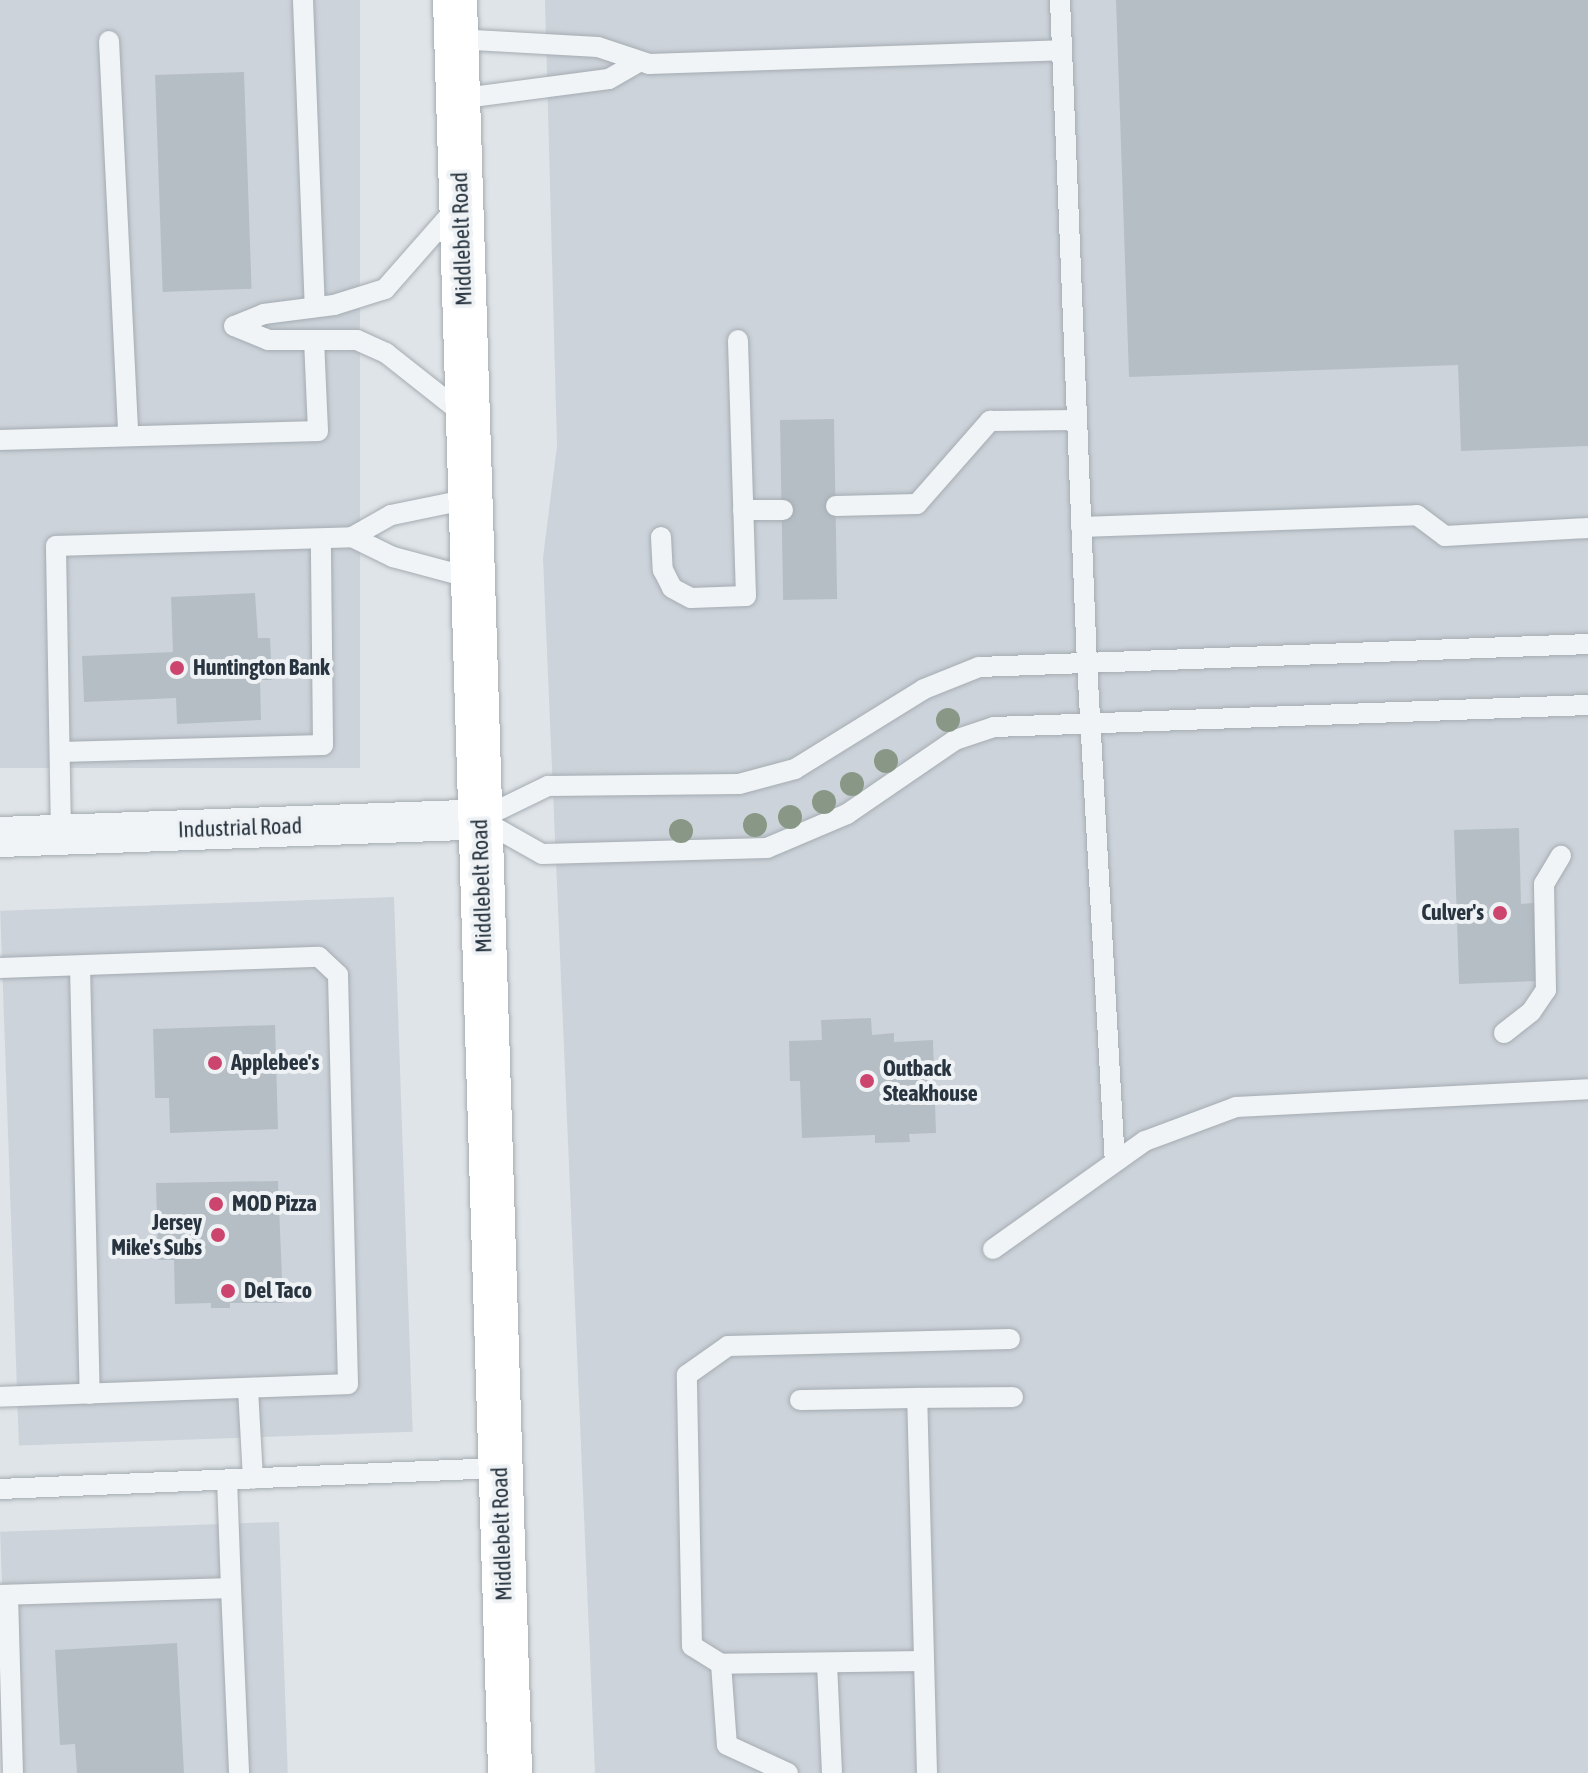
<!DOCTYPE html>
<html>
<head>
<meta charset="utf-8">
<style>
  body { margin:0 }
  #map { position:relative; width:1588px; height:1773px; overflow:hidden; background:#dfe4e8; font-family:"Asap Condensed",sans-serif }
  div>[style] { position:absolute }
  .built>* { inset:0; background:#cdd3da; transform-origin:0 0 }
  .building>* { inset:0; background:#b6bec5; transform-origin:0 0 }
  .roads { filter:drop-shadow(0 0 2px #a4acb2) drop-shadow(0 0 2px #a4acb2) }
  .lane>* { height:20px; margin:-10px; padding:0 10px; transform-origin:10px; border-radius:10px; background:#f1f4f6 }
  .street>* { height:40px; margin:-20px; padding:0 20px; transform-origin:20px; border-radius:20px; background:#f1f4f6 }
  .secondary>* { height:44px; margin:-22px; padding:0 22px; transform-origin:22px; border-radius:22px; background:#fff }
  .trees>* { width:24px; height:24px; margin:-12px; border-radius:50%; background:#899886 }
  .dots>* { width:22px; height:22px; translate:-50% -50%; box-sizing:border-box; border:4px solid #eef2f5; border-radius:50% }
  span { translate:-50% -50%; white-space:nowrap; text-align:center; line-height:1.15; -webkit-text-stroke:8px #eef2f5; paint-order:stroke }
  .street-label { font-size:22px; color:#28343f }
  .poi-label { font-size:22px; color:#28343f; font-weight:700 }
  .left { translate:0 -50%; text-align:left }
  .right { translate:-100% -50%; text-align:right }
</style>
</head>
<body>
<div id="map">
  <div class="built">
    <i style="left:0;top:0;width:360px;height:768px"></i>
    <i style="clip-path:polygon(545px 0,1588px 0,1588px 1773px,595px 1773px,543px 558px,557px 446px)"></i>
    <i style="left:394px;top:897px;width:535px;height:394px;rotate:88deg"></i>
    <i style="left:279px;top:1522px;width:251px;height:279px;rotate:88deg"></i>
  </div>
  <div class="building">
    <i style="clip-path:polygon(1116px 0,1588px 0,1588px 446px,1461px 451px,1458px 365px,1129px 377px)"></i>
    <i style="left:244px;top:72px;width:217px;height:89px;rotate:88deg"></i>
    <i style="left:834px;top:419px;width:180px;height:54px;rotate:89deg"></i>
    <i style="clip-path:polygon(255px 593px,258px 638px,270px 638px,272px 680px,260px 680px,261px 720px,177px 724px,176px 698px,84px 702px,82px 656px,173px 652px,171px 597px)"></i>
    <i style="clip-path:polygon(1519px 828px,1521px 904px,1543px 902px,1543px 922px,1534px 923px,1536px 981px,1459px 984px,1454px 830px)"></i>
    <i style="clip-path:polygon(871px 1018px,872px 1035px,894px 1033px,894px 1042px,933px 1040px,936px 1133px,909px 1134px,910px 1142px,875px 1143px,875px 1135px,802px 1138px,800px 1081px,790px 1081px,789px 1041px,822px 1040px,821px 1020px)"></i>
    <i style="clip-path:polygon(275px 1025px,278px 1129px,170px 1133px,169px 1098px,155px 1098px,153px 1029px)"></i>
    <i style="clip-path:polygon(278px 1181px,283px 1303px,230px 1303px,230px 1308px,211px 1308px,211px 1303px,175px 1304px,174px 1260px,158px 1260px,156px 1183px)"></i>
    <i style="clip-path:polygon(177px 1643px,184px 1773px,77px 1773px,75px 1744px,60px 1745px,55px 1650px)"></i>
  </div>
  <div class="roads">
    <div class="lane">
      <i style="left:303px;top:0;width:307px;rotate:87.8deg"></i>
      <i style="left:1060px;top:0;width:664px;rotate:87.67deg"></i>
      <i style="left:1087px;top:663px;width:498px;rotate:86.8deg"></i>
      <i style="left:456px;top:39px;width:142px;rotate:3.2deg"></i>
      <i style="left:598px;top:47px;width:54px;rotate:18.4deg"></i>
      <i style="left:649px;top:64px;width:413px;rotate:-1.9deg"></i>
      <i style="left:109px;top:41px;width:395px;rotate:87.2deg"></i>
      <i style="left:457px;top:99px;width:153px;rotate:-7.5deg"></i>
      <i style="left:609px;top:79px;width:32px;rotate:-30deg"></i>
      <i style="left:458px;top:206px;width:111px;rotate:131.3deg"></i>
      <i style="left:385px;top:289px;width:53px;rotate:162.6deg"></i>
      <i style="left:334px;top:305px;width:71px;rotate:172.7deg"></i>
      <i style="left:264px;top:314px;width:32px;rotate:158deg"></i>
      <i style="left:234px;top:326px;width:37px;rotate:22deg"></i>
      <i style="left:268px;top:340px;width:89px"></i>
      <i style="left:357px;top:340px;width:32px;rotate:24deg"></i>
      <i style="left:386px;top:353px;width:103px;rotate:38.3deg"></i>
      <i style="left:0;top:440px;width:318px;rotate:-1.6deg"></i>
      <i style="left:318px;top:431px;width:91px;rotate:-92.5deg"></i>
      <i style="left:474px;top:498px;width:85px;rotate:168.4deg"></i>
      <i style="left:391px;top:515px;width:45px;rotate:150.6deg"></i>
      <i style="left:352px;top:537px;width:46px;rotate:26deg"></i>
      <i style="left:393px;top:557px;width:85px;rotate:15deg"></i>
      <i style="left:836px;top:506px;width:81px;rotate:-1.4deg"></i>
      <i style="left:917px;top:504px;width:111px;rotate:-48.7deg"></i>
      <i style="left:990px;top:421px;width:87px;rotate:-0.7deg"></i>
      <i style="left:743px;top:510px;width:40px"></i>
      <i style="left:1081px;top:527px;width:336px;rotate:-2deg"></i>
      <i style="left:1417px;top:515px;width:35px;rotate:37deg"></i>
      <i style="left:1445px;top:536px;width:143px;rotate:-3.2deg"></i>
      <i style="left:661px;top:537px;width:33px;rotate:87deg"></i>
      <i style="left:663px;top:570px;width:20px;rotate:63deg"></i>
      <i style="left:672px;top:588px;width:21px;rotate:28deg"></i>
      <i style="left:691px;top:598px;width:55px;rotate:-2.1deg"></i>
      <i style="left:746px;top:596px;width:256px;rotate:-91.8deg"></i>
      <i style="left:60px;top:752px;width:263px;rotate:-1.5deg"></i>
      <i style="left:323px;top:745px;width:204px;rotate:-90.6deg"></i>
      <i style="left:480px;top:819px;width:71px;rotate:29.4deg"></i>
      <i style="left:542px;top:854px;width:225px;rotate:-1.5deg"></i>
      <i style="left:767px;top:848px;width:87px;rotate:-23deg"></i>
      <i style="left:847px;top:814px;width:131px;rotate:-34.4deg"></i>
      <i style="left:955px;top:740px;width:41px;rotate:-18.4deg"></i>
      <i style="left:994px;top:727px;width:594px;rotate:-2.12deg"></i>
      <i style="left:480px;top:819px;width:76px;rotate:-25.9deg"></i>
      <i style="left:548px;top:786px;width:191px;rotate:-0.6deg"></i>
      <i style="left:739px;top:784px;width:58px;rotate:-15deg"></i>
      <i style="left:795px;top:769px;width:152px;rotate:-31.8deg"></i>
      <i style="left:924px;top:689px;width:59px;rotate:-21.8deg"></i>
      <i style="left:979px;top:667px;width:609px;rotate:-2.16deg"></i>
      <i style="left:61px;top:835px;width:289px;rotate:-91deg"></i>
      <i style="left:56px;top:546px;width:296px;rotate:-1.7deg"></i>
      <i style="left:80px;top:966px;width:428px;rotate:88.7deg"></i>
      <i style="left:0;top:968px;width:319px;rotate:-2deg"></i>
      <i style="left:319px;top:957px;width:26px;rotate:43deg"></i>
      <i style="left:338px;top:975px;width:409px;rotate:88.6deg"></i>
      <i style="left:348px;top:1384px;width:348px;rotate:177.9deg"></i>
      <i style="left:1504px;top:1033px;width:34px;rotate:-38deg"></i>
      <i style="left:1531px;top:1012px;width:27px;rotate:-56deg"></i>
      <i style="left:1546px;top:990px;width:106px;rotate:-91.1deg"></i>
      <i style="left:1544px;top:884px;width:33px;rotate:-59deg"></i>
      <i style="left:993px;top:1249px;width:186px;rotate:-35.4deg"></i>
      <i style="left:1145px;top:1141px;width:97px;rotate:-20.5deg"></i>
      <i style="left:1236px;top:1107px;width:352px;rotate:-2.9deg"></i>
      <i style="left:248px;top:1389px;width:90px;rotate:86.8deg"></i>
      <i style="left:800px;top:1400px;width:117px;rotate:-1deg"></i>
      <i style="left:0;top:1489px;width:500px;rotate:-2.41deg"></i>
      <i style="left:231px;top:1588px;width:185px;rotate:87.5deg"></i>
      <i style="left:0;top:1595px;width:231px;rotate:-1.7deg"></i>
      <i style="left:231px;top:1588px;width:108px;rotate:-92.1deg"></i>
      <i style="left:8px;top:1595px;width:178px;rotate:88.4deg"></i>
      <i style="left:924px;top:1661px;width:203px;rotate:179.2deg"></i>
      <i style="left:721px;top:1664px;width:34px;rotate:-148deg"></i>
      <i style="left:692px;top:1646px;width:271px;rotate:-91.1deg"></i>
      <i style="left:687px;top:1375px;width:50px;rotate:-35.3deg"></i>
      <i style="left:728px;top:1346px;width:282px;rotate:-1.4deg"></i>
      <i style="left:827px;top:1663px;width:110px;rotate:87.4deg"></i>
      <i style="left:721px;top:1664px;width:81px;rotate:85.8deg"></i>
      <i style="left:727px;top:1745px;width:67px;rotate:24.7deg"></i>
      <i style="left:927px;top:1773px;width:375px;rotate:-91.5deg"></i>
      <i style="left:917px;top:1398px;width:96px;rotate:-0.6deg"></i>
    </div>
    <div class="street">
      <i style="left:0;top:837px;width:480px;rotate:-2.1deg"></i>
    </div>
    <div class="secondary">
      <i style="left:455px;top:0;width:1774px;rotate:88.22deg"></i>
    </div>
  </div>
  <div class="trees">
    <i style="left:948px;top:720px"></i>
    <i style="left:886px;top:761px"></i>
    <i style="left:852px;top:784px"></i>
    <i style="left:824px;top:802px"></i>
    <i style="left:790px;top:817px"></i>
    <i style="left:755px;top:825px"></i>
    <i style="left:681px;top:831px"></i>
  </div>
  <div class="dots">
    <i style="left:177px;top:668px;background:#cc456e"></i>
    <i style="left:1500px;top:913px;background:#cc456e"></i>
    <i style="left:215px;top:1063px;background:#cc456e"></i>
    <i style="left:867px;top:1081px;background:#cc456e"></i>
    <i style="left:216px;top:1204px;background:#cc456e"></i>
    <i style="left:218px;top:1235px;background:#cc456e"></i>
    <i style="left:228px;top:1291px;background:#cc456e"></i>
  </div>
  <div class="street-label">
    <span style="left:462px;top:239px;rotate:-92deg">Middlebelt Road</span>
    <span style="left:240px;top:828px;rotate:-2deg">Industrial Road</span>
    <span style="left:482px;top:886px;rotate:-92deg">Middlebelt Road</span>
    <span style="left:502px;top:1534px;rotate:-92deg">Middlebelt Road</span>
  </div>
  <div class="poi-label">
    <span class="left" style="left:193px;top:668px">Huntington Bank</span>
    <span class="right" style="left:1484px;top:913px">Culver's</span>
    <span class="left" style="left:231px;top:1063px">Applebee's</span>
    <span class="left" style="left:883px;top:1081px">Outback<br>Steakhouse</span>
    <span class="left" style="left:232px;top:1204px">MOD Pizza</span>
    <span class="right" style="left:202px;top:1235px">Jersey<br>Mike's Subs</span>
    <span class="left" style="left:244px;top:1291px">Del Taco</span>
  </div>
</div>
</body>
</html>
